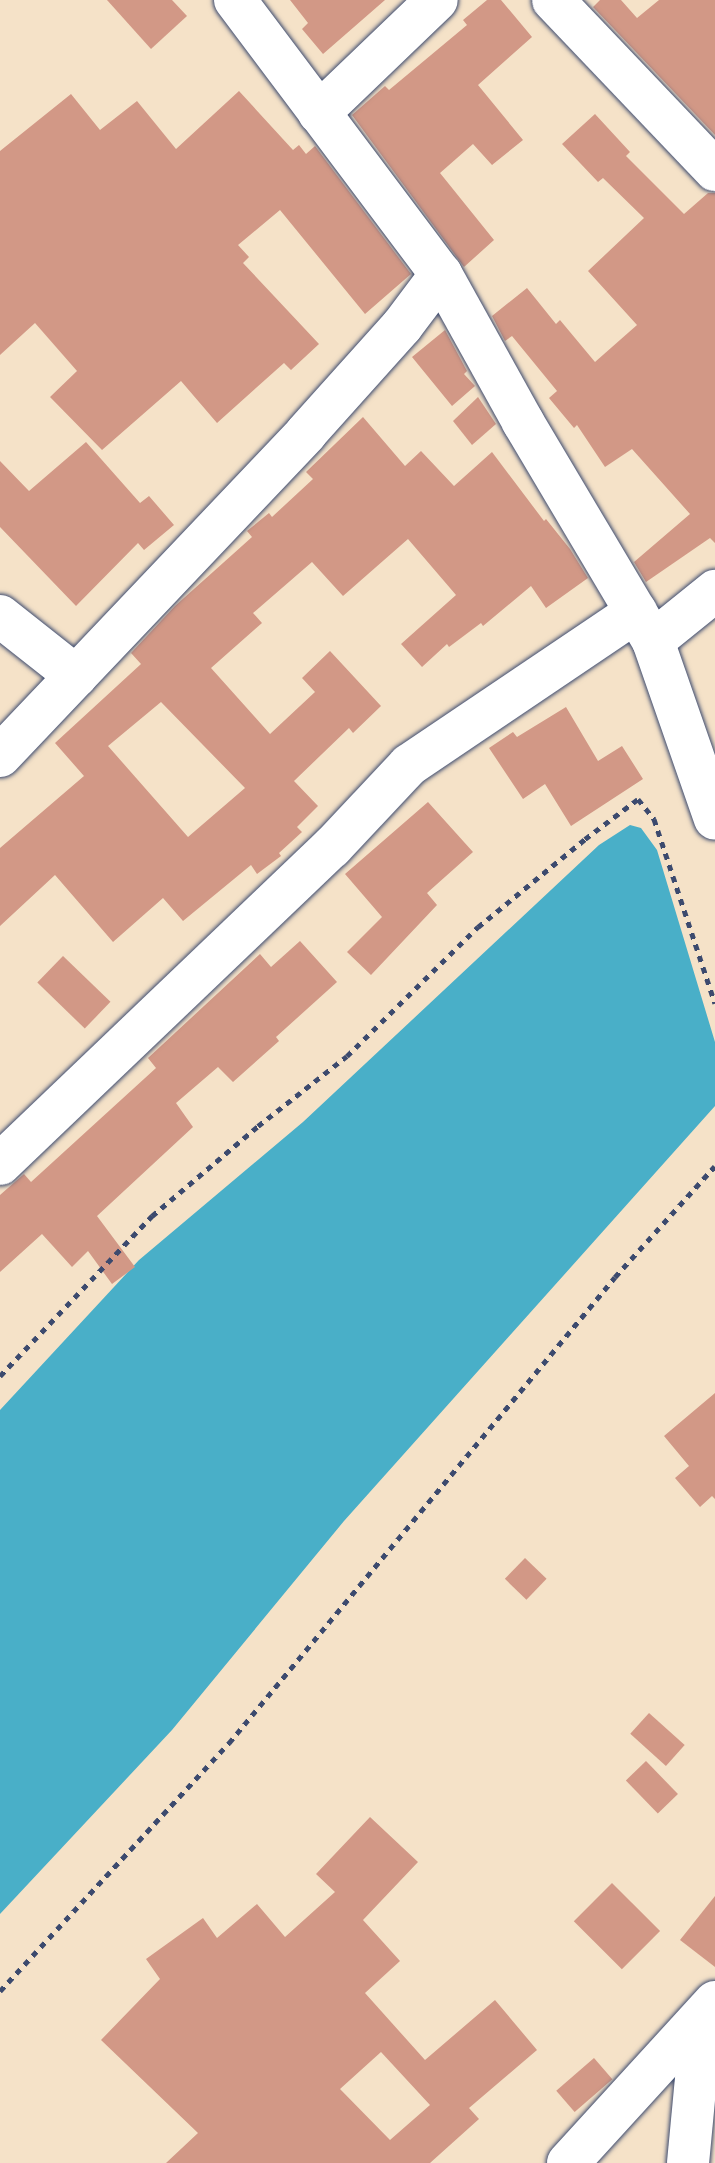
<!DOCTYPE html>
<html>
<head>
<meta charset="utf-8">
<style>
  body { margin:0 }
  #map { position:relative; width:715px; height:2163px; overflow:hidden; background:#f5e2c8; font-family:Itim,sans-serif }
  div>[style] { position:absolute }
  .water>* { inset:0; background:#49afc8 }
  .building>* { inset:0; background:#d29886; transform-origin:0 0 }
  .path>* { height:5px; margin-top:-2.5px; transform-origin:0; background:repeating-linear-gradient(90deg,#3c4a6e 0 6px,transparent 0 12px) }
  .roads { filter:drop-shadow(0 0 2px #3c4a6e) drop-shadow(0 0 2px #3c4a6e) }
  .street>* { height:42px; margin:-21px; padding:0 21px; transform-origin:21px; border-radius:21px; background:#fff }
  span { translate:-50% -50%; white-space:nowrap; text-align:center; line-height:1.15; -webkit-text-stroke:8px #fbf7ec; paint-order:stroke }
</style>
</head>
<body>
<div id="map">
  <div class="water">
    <i style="clip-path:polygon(630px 825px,641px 828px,657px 850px,715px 1042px,715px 1106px,344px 1521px,172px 1730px,0 1914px,0 1410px,139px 1260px,303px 1122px,599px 845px)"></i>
  </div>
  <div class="building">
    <i style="clip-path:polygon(107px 0,172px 0,187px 16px,151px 49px)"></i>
    <i style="clip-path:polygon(290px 0,385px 0,323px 54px,302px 29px,308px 23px)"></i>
    <i style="clip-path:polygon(487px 0,501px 0,532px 37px,478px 85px,523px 140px,492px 165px,473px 144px,440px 173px,494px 240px,464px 267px,352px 115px,385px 86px,389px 90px,467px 25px,463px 20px)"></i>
    <i style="clip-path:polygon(600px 0,621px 0,637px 18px,659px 0,715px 0,715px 135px,593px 7px)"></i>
    <i style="clip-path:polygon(239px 91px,293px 150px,299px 145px,306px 154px,315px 146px,411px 274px,365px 314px,280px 210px,238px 245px,249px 257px,243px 263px,319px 344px,291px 370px,284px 363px,217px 423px,181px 381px,102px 450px,50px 397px,77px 371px,35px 323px,0 355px,0 151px,71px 94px,100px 130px,137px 101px,176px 149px)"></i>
    <i style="clip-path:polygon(595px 114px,630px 152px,626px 156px,684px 214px,708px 193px,715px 193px,715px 543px,710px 538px,646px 582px,634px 562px,690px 514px,632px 449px,605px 467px,577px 425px,574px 428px,549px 398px,557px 391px,512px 336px,505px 341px,492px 316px,527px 288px,556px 324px,560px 320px,595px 362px,637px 325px,588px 271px,644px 218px,603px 178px,598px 182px,562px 144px)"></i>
    <i style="clip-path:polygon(445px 330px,467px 371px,464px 374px,475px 386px,452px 406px,412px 357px)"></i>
    <i style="clip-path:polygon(478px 397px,496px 424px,472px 445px,453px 421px)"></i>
    <i style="clip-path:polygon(evenodd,363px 417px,405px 466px,421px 451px,454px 486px,492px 452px,544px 521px,546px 519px,570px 549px,588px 578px,546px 608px,531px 586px,483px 626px,481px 623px,449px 647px,447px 644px,422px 667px,401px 644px,456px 595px,408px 539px,343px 596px,312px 562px,253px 613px,262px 623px,211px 668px,270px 734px,315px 692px,302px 678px,330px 651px,381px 706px,353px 733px,349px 728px,294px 781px,318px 806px,297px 827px,302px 832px,279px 853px,281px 856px,257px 874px,251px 865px,183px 921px,163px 898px,113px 942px,55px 875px,0 926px,0 848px,84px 776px,55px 743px,141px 664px,131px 653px,175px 606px,252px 537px,247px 531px,269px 513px,272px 517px,313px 479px,306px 472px,363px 417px,161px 702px,245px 788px,188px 837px,108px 746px,161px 702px)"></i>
    <i style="clip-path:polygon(86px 442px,140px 503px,149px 496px,174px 525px,144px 550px,138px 543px,76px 606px,0 527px,0 461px,29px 491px)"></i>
    <i style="clip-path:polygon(566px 707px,598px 761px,622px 746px,643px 779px,571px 826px,545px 784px,523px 799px,489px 748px,513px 732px,517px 737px)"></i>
    <i style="clip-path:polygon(428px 802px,473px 852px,427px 893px,437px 905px,371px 975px,347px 952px,382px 917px,345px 874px)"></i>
    <i style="clip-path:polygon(300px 941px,337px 982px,276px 1037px,279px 1041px,233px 1082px,218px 1067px,176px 1103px,193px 1127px,97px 1216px,135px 1267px,112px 1284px,88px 1251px,72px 1267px,42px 1234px,0 1272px,0 1195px,24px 1174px,31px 1182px,156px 1068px,148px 1058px,260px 954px,271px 967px)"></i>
    <i style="left:63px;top:956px;width:66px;height:37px;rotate:44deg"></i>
    <i style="clip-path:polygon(715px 1393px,715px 1499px,712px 1496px,700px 1507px,675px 1478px,689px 1466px,664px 1436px)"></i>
    <i style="left:525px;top:1558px;width:30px;height:29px;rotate:44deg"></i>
    <i style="left:649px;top:1713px;width:48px;height:28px;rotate:42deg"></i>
    <i style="left:646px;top:1761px;width:46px;height:28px;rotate:46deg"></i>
    <i style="clip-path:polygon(evenodd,370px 1817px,418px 1862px,363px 1920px,400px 1961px,365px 1993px,425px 2060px,495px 2000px,537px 2050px,469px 2108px,479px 2119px,430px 2163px,166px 2163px,198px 2133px,101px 2040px,160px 1979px,146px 1959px,203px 1918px,217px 1938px,257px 1904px,285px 1937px,335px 1892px,316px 1874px,370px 1817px,381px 2052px,430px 2105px,390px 2140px,340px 2089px,381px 2052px)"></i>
    <i style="left:612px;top:1883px;width:68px;height:54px;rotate:45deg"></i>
    <i style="clip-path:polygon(715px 1896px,715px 1967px,680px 1940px)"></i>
    <i style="left:594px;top:2058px;width:28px;height:50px;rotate:49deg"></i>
  </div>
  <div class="path">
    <i style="left:0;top:1376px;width:221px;rotate:-46.5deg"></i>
    <i style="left:152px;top:1216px;width:139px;rotate:-40.3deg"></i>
    <i style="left:258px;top:1126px;width:113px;rotate:-38.2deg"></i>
    <i style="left:347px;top:1056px;width:184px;rotate:-44.6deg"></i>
    <i style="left:478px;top:927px;width:139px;rotate:-39.4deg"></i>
    <i style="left:585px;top:839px;width:66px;rotate:-37deg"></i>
    <i style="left:638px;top:799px;width:26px;rotate:51deg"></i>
    <i style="left:654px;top:819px;width:194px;rotate:71.7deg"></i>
    <i style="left:0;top:1991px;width:338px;rotate:-47.3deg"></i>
    <i style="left:229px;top:1743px;width:605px;rotate:-50.36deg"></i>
    <i style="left:615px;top:1277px;width:149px;rotate:-48deg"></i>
  </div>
  <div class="roads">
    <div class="street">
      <i style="left:235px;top:0;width:343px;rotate:53.1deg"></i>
      <i style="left:441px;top:274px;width:169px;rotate:61deg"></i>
      <i style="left:523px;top:422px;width:255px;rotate:59.3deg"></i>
      <i style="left:653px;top:641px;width:188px;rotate:70.8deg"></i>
      <i style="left:553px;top:0;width:235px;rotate:46.4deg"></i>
      <i style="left:319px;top:113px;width:163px;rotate:-43.8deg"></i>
      <i style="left:0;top:616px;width:97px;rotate:38.3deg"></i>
      <i style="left:653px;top:641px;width:80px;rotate:-38.9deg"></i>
      <i style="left:0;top:756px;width:445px;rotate:-46.5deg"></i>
      <i style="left:306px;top:433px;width:144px;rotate:-48.1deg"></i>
      <i style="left:402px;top:326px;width:65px;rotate:-53.1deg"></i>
      <i style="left:0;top:1164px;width:459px;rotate:-43.7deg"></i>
      <i style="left:332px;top:847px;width:112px;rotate:-46.8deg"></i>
      <i style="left:409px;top:765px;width:274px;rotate:-34deg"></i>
      <i style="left:568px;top:2163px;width:218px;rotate:-47.6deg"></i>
      <i style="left:688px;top:2163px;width:96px;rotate:-84.6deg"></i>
      <i style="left:697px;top:2067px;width:36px;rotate:-60deg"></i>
    </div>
  </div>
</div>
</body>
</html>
